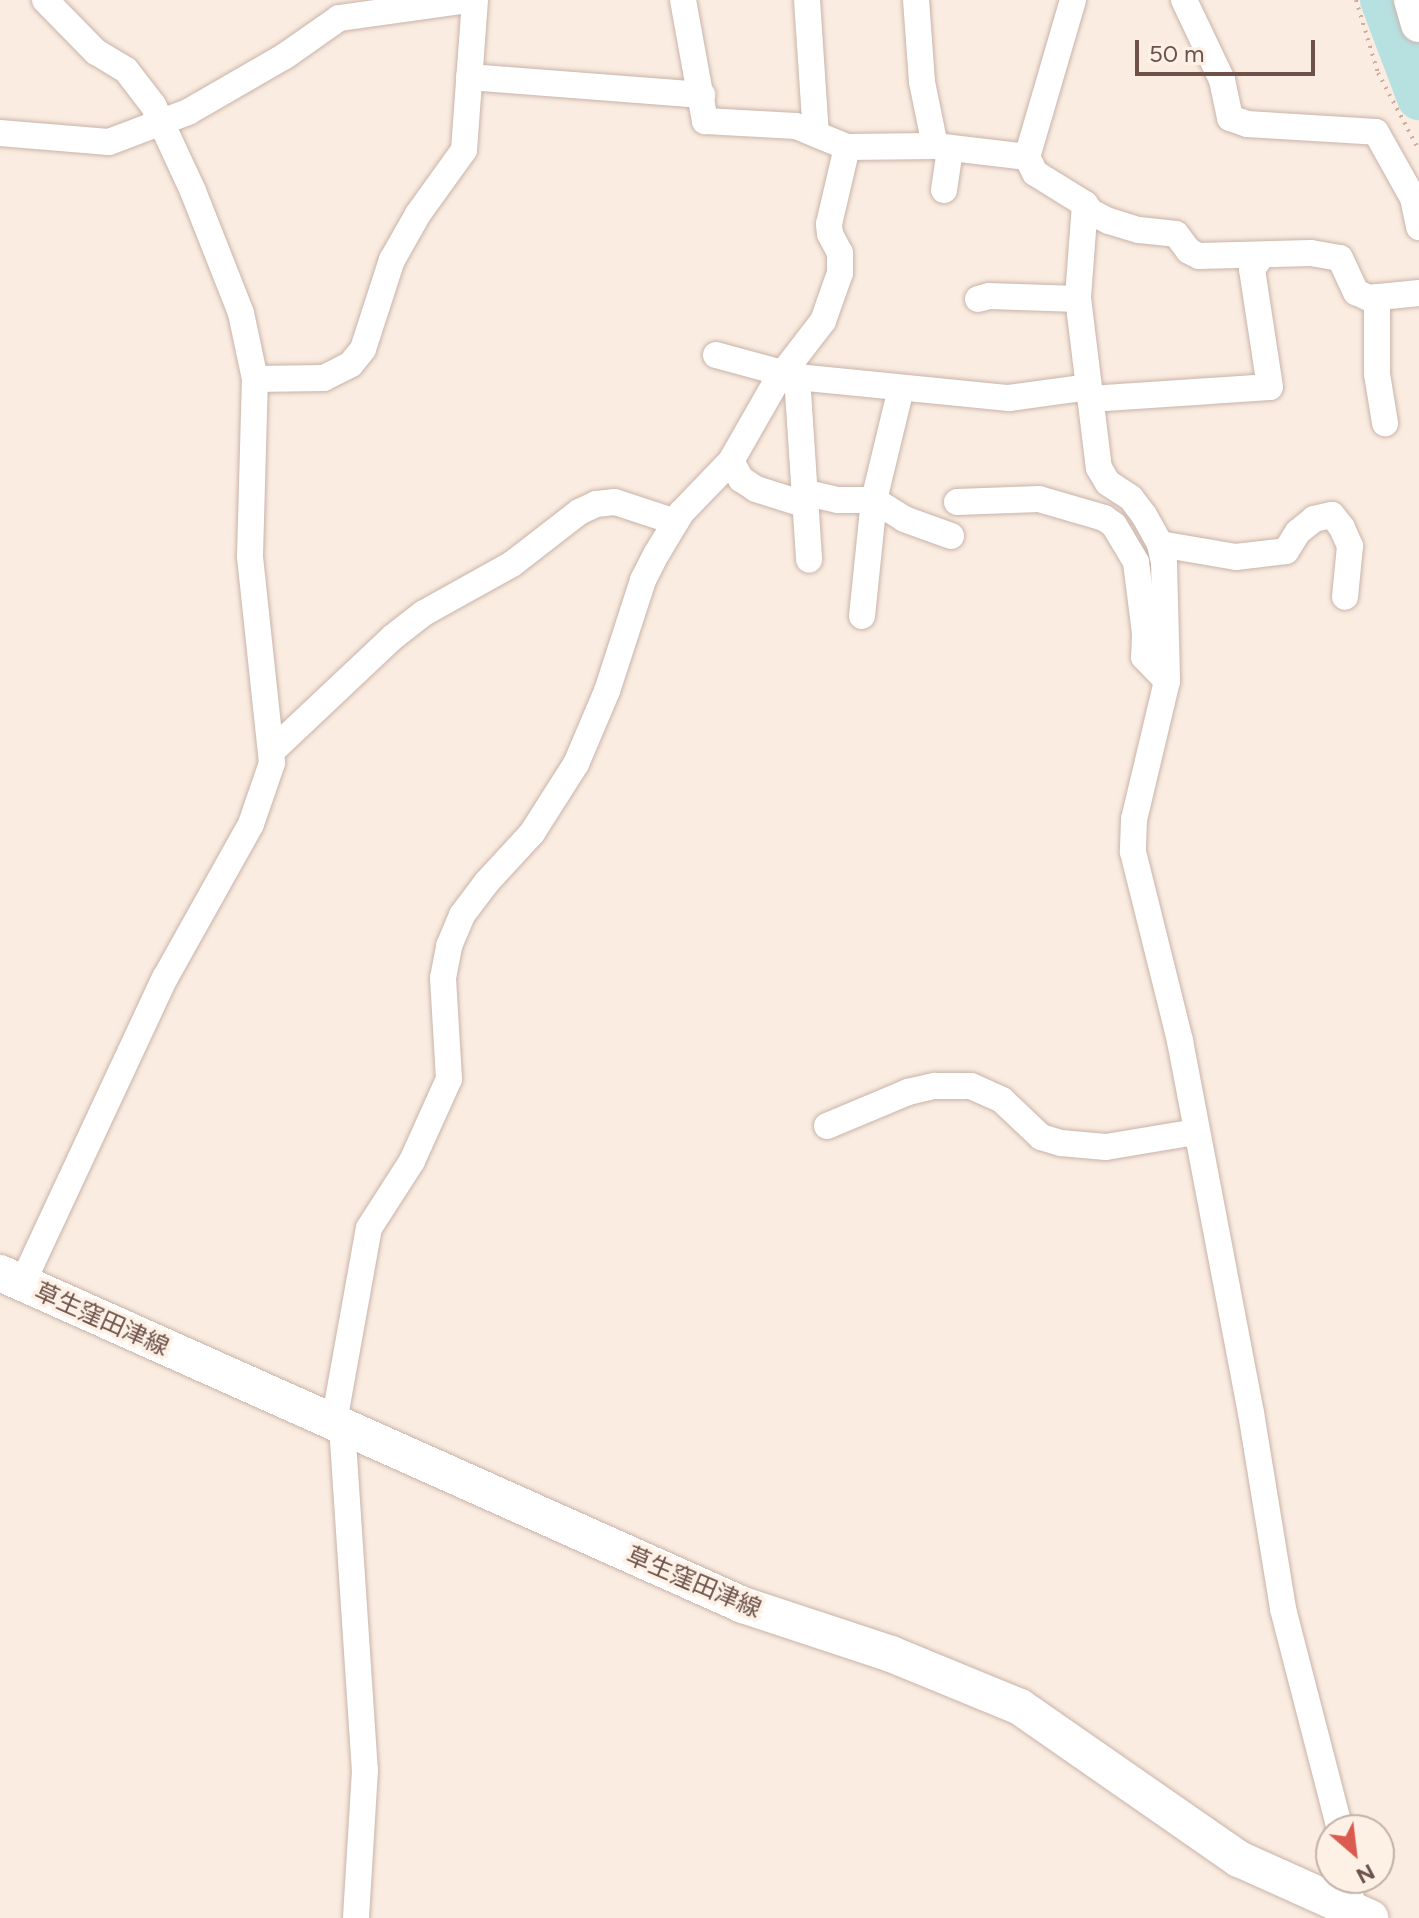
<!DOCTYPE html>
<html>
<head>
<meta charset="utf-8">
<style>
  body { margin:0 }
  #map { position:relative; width:1419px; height:1918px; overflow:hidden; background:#faece0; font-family:Figtree,"Noto Sans JP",sans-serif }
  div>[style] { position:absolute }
  .river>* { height:44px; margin:-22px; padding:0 22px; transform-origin:22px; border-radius:22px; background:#b7e0e1 }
  .path>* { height:4px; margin-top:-2px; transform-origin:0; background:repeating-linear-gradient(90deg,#d0ab9e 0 2px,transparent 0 8px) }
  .roads { filter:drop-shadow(0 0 2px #c9b3a9) drop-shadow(0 0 2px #c9b3a9) }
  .street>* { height:26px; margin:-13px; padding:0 13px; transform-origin:13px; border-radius:13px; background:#fff }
  .secondary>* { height:36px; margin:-18px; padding:0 18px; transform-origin:18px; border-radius:18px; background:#fff }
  span { translate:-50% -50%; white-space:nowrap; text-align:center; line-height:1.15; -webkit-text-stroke:7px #fdf1e6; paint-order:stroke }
  .street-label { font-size:24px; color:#6e524a }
  .north { position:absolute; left:1315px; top:1814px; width:80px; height:80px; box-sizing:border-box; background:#fdf1e6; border:2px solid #c4b1a8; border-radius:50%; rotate:152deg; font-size:22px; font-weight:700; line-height:32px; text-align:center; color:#6e524a }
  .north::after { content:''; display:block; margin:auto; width:28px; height:36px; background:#da5b4f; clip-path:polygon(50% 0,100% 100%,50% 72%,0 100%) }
  .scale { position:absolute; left:1135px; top:40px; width:180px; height:36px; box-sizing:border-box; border:4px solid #6e524a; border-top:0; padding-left:10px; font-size:24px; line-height:28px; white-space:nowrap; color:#6e524a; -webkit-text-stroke:6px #fdf1e6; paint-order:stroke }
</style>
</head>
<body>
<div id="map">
  <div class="river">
    <i style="left:1382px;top:0;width:105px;rotate:69.3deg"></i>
  </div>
  <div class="path">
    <i style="left:1356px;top:0;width:76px;rotate:73.2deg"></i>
    <i style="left:1378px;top:73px;width:87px;rotate:62deg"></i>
  </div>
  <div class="roads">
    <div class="street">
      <i style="left:683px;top:0;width:123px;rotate:79.7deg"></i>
      <i style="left:705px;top:121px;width:91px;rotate:3.1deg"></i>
      <i style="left:796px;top:126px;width:55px;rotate:22.4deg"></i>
      <i style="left:847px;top:147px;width:88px;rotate:-0.7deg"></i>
      <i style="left:935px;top:146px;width:93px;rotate:6.8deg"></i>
      <i style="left:807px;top:0;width:134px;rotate:86.2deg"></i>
      <i style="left:916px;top:0;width:82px;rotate:85.8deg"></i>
      <i style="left:922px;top:82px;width:65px;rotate:78.5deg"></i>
      <i style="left:1073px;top:0;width:164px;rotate:106.3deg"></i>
      <i style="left:1027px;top:157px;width:18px;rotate:63deg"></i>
      <i style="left:1035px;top:173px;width:59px;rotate:31.8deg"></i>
      <i style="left:1085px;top:204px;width:94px;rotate:94.3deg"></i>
      <i style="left:1078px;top:298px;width:171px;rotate:83deg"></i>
      <i style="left:1099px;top:468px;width:17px;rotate:59deg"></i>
      <i style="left:1108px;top:483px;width:27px;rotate:33deg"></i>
      <i style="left:1131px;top:498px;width:21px;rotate:53deg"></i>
      <i style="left:1144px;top:515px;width:33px;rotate:61deg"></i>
      <i style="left:1160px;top:544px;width:19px;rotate:78deg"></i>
      <i style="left:1164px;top:563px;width:118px;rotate:88.5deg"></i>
      <i style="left:1167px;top:681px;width:142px;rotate:103.4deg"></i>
      <i style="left:1134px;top:819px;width:33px;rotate:92deg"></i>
      <i style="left:1133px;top:852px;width:195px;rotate:76deg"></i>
      <i style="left:1180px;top:1041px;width:379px;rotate:79.2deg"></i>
      <i style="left:1251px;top:1413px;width:199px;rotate:80.7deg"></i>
      <i style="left:1283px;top:1609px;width:228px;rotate:75.5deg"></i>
      <i style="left:1184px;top:0;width:89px;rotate:64.6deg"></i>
      <i style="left:1222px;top:80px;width:39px;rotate:78deg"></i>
      <i style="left:1230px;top:118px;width:18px;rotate:19deg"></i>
      <i style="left:1247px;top:124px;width:129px;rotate:3.5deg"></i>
      <i style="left:1376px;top:132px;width:76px;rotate:60.7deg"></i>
      <i style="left:1413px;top:198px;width:30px;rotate:78deg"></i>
      <i style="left:469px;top:77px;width:234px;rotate:4.4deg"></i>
      <i style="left:0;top:133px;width:109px;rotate:4.7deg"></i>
      <i style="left:109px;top:142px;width:85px;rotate:-20.8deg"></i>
      <i style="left:188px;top:112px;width:112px;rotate:-30deg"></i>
      <i style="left:285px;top:56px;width:66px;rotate:-35.1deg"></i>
      <i style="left:339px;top:18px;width:131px;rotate:-7.9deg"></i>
      <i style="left:944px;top:190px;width:40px;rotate:-81.5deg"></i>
      <i style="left:1085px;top:204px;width:10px;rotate:53deg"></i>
      <i style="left:1091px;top:212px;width:20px;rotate:27deg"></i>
      <i style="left:1109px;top:221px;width:31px;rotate:17deg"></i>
      <i style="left:1139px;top:230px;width:37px;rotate:6deg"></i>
      <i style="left:1176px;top:234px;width:21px;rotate:53deg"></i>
      <i style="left:1189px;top:251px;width:11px;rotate:27deg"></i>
      <i style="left:1199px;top:256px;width:112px;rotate:-1.5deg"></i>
      <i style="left:1311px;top:253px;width:29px;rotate:10deg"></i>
      <i style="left:1340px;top:258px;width:38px;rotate:65deg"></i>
      <i style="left:1356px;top:292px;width:14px;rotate:25deg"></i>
      <i style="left:1369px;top:298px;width:50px;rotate:-5.7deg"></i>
      <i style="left:1377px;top:297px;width:77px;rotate:90deg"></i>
      <i style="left:1377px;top:374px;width:50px;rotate:80.7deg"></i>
      <i style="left:978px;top:299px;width:11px;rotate:-15deg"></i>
      <i style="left:989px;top:296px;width:89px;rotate:1.9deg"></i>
      <i style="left:716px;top:355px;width:84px;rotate:15.2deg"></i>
      <i style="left:797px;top:377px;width:213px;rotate:5.7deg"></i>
      <i style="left:1009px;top:398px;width:80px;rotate:-7.9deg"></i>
      <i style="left:797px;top:377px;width:183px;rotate:86.2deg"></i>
      <i style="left:255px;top:379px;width:69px;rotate:-0.8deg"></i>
      <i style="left:324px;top:378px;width:30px;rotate:-27deg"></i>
      <i style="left:351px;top:364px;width:19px;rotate:-51deg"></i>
      <i style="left:363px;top:349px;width:94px;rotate:-72deg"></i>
      <i style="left:392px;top:260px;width:53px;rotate:-60.5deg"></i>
      <i style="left:418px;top:214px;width:79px;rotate:-54.3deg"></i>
      <i style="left:464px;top:150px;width:150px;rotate:-85.8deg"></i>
      <i style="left:1090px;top:399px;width:180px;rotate:-3.8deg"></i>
      <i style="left:1270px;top:387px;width:119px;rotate:-98.7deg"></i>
      <i style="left:1252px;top:269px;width:17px;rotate:-54deg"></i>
      <i style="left:731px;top:461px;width:21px;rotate:61deg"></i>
      <i style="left:741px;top:479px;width:18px;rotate:34deg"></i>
      <i style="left:756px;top:489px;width:49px;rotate:17.7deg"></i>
      <i style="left:803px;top:492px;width:36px;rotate:13deg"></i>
      <i style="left:838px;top:500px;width:36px"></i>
      <i style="left:874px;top:500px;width:36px;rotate:32deg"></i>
      <i style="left:904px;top:519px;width:50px;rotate:19.9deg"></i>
      <i style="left:957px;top:502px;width:82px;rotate:-2.1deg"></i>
      <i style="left:1039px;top:499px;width:68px;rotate:16.3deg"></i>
      <i style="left:1104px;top:518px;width:12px;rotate:35deg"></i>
      <i style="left:1114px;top:525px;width:43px;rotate:59.3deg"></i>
      <i style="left:1136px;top:562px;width:72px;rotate:82.8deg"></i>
      <i style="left:1145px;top:633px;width:24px;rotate:92deg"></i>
      <i style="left:1144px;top:657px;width:33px;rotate:46deg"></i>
      <i style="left:1160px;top:544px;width:77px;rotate:9.7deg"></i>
      <i style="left:1236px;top:557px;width:50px;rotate:-6.8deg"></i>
      <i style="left:1286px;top:551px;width:22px;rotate:-58deg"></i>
      <i style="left:1298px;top:532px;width:21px;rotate:-39deg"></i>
      <i style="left:1314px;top:519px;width:18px;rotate:-13deg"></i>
      <i style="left:1332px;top:515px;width:16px;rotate:52deg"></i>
      <i style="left:1342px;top:528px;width:20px;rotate:66deg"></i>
      <i style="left:1350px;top:546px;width:51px;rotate:95.6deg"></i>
      <i style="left:862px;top:616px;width:117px;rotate:-84.1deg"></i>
      <i style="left:874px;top:500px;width:115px;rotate:-76.4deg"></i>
      <i style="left:272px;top:751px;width:166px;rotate:-43.3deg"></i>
      <i style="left:393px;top:637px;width:39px;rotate:-38deg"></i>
      <i style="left:424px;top:613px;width:101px;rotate:-29.1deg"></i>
      <i style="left:512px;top:564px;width:85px;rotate:-37.8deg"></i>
      <i style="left:579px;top:512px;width:19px;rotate:-25deg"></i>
      <i style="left:596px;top:504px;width:19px;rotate:-6deg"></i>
      <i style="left:615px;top:502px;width:64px;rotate:18.2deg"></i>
      <i style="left:827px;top:1126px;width:88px;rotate:-22.8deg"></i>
      <i style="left:908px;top:1092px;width:28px;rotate:-13deg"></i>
      <i style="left:935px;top:1086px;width:36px"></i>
      <i style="left:971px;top:1086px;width:34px;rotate:24deg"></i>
      <i style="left:1002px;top:1100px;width:54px;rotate:43.5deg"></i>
      <i style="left:1041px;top:1137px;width:21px;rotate:17deg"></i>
      <i style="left:1061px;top:1143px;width:45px;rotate:5.1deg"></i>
      <i style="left:1106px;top:1147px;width:91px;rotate:-9.5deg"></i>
      <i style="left:22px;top:1284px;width:338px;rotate:-65deg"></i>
      <i style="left:165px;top:978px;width:176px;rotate:-60.8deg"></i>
      <i style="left:251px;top:824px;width:65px;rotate:-71deg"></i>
      <i style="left:272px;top:763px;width:208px;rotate:-96.1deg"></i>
      <i style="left:250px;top:556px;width:177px;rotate:-88.4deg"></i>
      <i style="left:255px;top:379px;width:67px;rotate:-102deg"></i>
      <i style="left:241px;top:313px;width:131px;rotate:-111.5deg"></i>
      <i style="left:193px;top:191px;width:95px;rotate:-114.9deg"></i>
      <i style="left:153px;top:105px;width:44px;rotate:-127.6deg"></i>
      <i style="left:126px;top:70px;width:35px;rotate:-149deg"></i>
      <i style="left:96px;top:52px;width:73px;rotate:-134.4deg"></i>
      <i style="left:334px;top:1422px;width:197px;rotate:-79.8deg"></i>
      <i style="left:369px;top:1228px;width:80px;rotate:-57.3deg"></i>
      <i style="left:412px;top:1161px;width:90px;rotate:-65.7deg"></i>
      <i style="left:449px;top:1079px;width:101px;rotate:-93.4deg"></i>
      <i style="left:443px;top:978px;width:33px;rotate:-79deg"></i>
      <i style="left:449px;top:946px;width:34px;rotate:-67deg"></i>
      <i style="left:462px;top:915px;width:40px;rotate:-53deg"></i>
      <i style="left:486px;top:883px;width:68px;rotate:-47.4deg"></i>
      <i style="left:532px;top:833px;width:82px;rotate:-57.5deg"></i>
      <i style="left:576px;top:764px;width:79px;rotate:-67deg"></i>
      <i style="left:607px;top:691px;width:117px;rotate:-72deg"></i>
      <i style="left:643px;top:580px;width:30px;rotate:-63deg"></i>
      <i style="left:657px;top:553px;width:47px;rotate:-59deg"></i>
      <i style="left:681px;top:513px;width:72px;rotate:-46.1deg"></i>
      <i style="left:731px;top:461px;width:91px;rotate:-60.3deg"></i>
      <i style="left:776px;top:382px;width:77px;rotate:-52.4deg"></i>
      <i style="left:823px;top:321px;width:51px;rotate:-70.5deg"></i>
      <i style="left:840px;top:273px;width:20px;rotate:-90deg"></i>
      <i style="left:840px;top:253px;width:21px;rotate:-118deg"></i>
      <i style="left:830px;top:234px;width:10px;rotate:-96deg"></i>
      <i style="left:829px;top:224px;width:79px;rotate:-76.8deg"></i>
      <i style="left:342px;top:1426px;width:345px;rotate:86.2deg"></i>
      <i style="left:365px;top:1770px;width:148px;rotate:93.5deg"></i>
      <i style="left:1350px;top:1907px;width:29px;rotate:-88deg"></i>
    </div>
    <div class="secondary">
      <i style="left:1412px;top:0;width:25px;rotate:74deg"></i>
      <i style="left:0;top:1273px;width:814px;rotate:24.08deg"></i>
      <i style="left:743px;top:1605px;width:156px;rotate:18.3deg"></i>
      <i style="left:891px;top:1654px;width:139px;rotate:22.3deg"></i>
      <i style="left:1020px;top:1707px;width:267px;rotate:34.8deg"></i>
      <i style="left:1239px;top:1859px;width:144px;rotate:24.2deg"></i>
    </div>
  </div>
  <div class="street-label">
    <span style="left:102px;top:1319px;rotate:24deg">草生窪田津線</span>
    <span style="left:694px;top:1582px;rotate:23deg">草生窪田津線</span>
  </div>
  <div class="north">N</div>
  <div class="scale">50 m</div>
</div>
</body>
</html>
